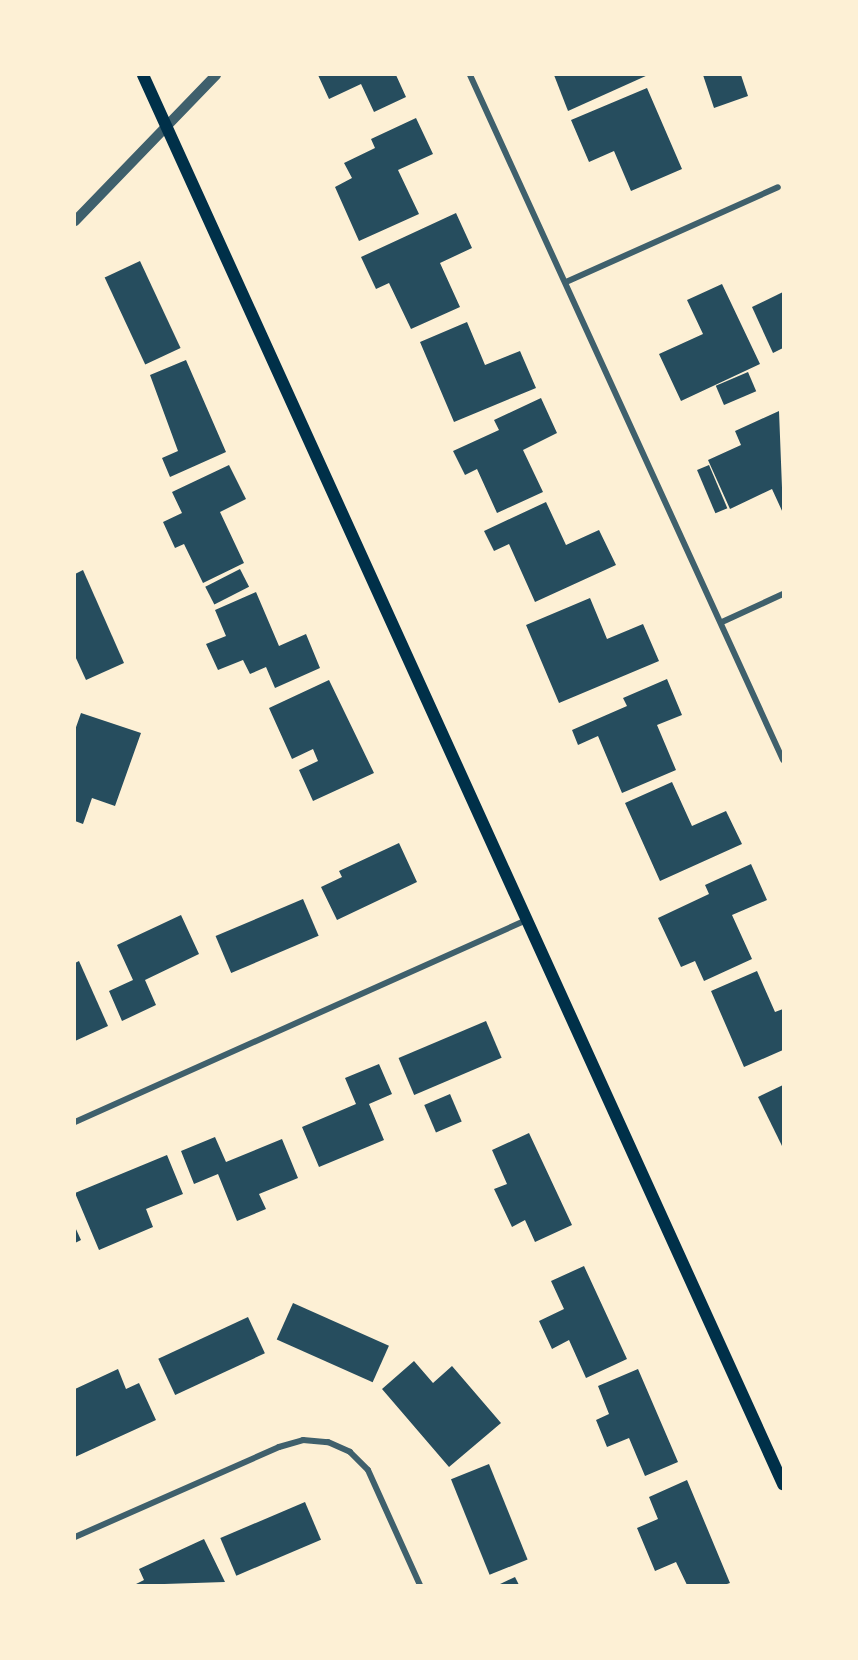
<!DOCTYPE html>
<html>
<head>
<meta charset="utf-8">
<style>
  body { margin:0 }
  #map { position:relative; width:858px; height:1660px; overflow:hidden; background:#fdf0d5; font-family:Merriweather,serif }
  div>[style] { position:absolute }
  .building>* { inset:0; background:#264d5e; transform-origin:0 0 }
  .minor>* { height:6px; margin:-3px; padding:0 3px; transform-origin:3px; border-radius:3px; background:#3f606c }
  .tertiary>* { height:10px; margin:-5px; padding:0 5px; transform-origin:5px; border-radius:5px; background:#3f606c }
  .secondary>* { height:12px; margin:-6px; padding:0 6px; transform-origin:6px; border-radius:6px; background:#003049 }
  span { translate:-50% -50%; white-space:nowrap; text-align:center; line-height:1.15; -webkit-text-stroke:5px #fdf0d5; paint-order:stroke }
  .frame { position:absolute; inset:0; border:76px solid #fdf0d5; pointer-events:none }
</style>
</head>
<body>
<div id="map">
  <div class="building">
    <i style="clip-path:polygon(318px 75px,396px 75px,406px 97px,374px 112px,361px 84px,329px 99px)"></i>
    <i style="clip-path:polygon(554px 75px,648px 75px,568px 111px)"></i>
    <i style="clip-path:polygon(703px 75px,741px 75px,748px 96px,714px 108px)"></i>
    <i style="clip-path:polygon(647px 88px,682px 169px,631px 191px,614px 151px,589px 162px,571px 120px)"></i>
    <i style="clip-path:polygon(416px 118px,433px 154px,398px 170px,419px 214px,359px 241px,335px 187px,352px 178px,344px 163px,375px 148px,371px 139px)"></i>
    <i style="clip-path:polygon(456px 213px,472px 248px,440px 263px,460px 307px,411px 329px,389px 283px,376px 289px,361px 257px)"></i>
    <i style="left:140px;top:261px;width:96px;height:39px;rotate:65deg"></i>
    <i style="clip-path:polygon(722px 284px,760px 364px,681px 401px,659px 354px,703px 334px,687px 300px)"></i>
    <i style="clip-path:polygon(783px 292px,783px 348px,773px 353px,752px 307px)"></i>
    <i style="clip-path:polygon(467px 322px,485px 365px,520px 351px,536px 388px,454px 422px,420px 342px)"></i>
    <i style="clip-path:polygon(186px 360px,226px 452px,170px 477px,162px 458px,178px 451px,150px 375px)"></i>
    <i style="left:748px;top:372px;width:21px;height:35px;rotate:67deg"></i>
    <i style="clip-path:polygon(541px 398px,557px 433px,523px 450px,543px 492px,497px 513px,477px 469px,465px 475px,453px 451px,499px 430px,494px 420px)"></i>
    <i style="clip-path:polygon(779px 411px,783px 513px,772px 489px,730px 509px,708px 460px,741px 445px,735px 431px)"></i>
    <i style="clip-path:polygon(229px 465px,246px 499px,220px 512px,244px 563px,203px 583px,184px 544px,175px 548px,163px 522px,182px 513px,172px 492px)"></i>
    <i style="left:709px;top:465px;width:47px;height:13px;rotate:67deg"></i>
    <i style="clip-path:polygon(546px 502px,566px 545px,599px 530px,616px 565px,535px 602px,509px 544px,494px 551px,484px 531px)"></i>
    <i style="left:240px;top:569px;width:20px;height:39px;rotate:63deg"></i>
    <i style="clip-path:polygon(83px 570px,124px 663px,86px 680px,75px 656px,75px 574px)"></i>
    <i style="clip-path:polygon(256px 592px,279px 646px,306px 634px,320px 668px,275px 688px,266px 667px,250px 674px,243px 660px,218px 670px,206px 644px,226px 636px,215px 610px)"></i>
    <i style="clip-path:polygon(590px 598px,607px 639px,643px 624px,659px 661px,559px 703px,526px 625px)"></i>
    <i style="clip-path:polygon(667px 679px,682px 715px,657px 725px,676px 770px,622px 793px,598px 736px,578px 745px,572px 730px,627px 706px,623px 698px)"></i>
    <i style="clip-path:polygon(329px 680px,374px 773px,313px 801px,299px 770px,318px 761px,313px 749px,292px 759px,269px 708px)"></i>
    <i style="clip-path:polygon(81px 713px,141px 733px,115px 806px,92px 798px,83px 824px,75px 821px,75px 730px)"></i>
    <i style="clip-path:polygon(672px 782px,692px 826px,726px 811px,742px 844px,660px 881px,625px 803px)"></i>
    <i style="clip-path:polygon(399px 843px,417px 882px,337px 920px,321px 887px,342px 877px,339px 871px)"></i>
    <i style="clip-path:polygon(751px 864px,767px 900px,732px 915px,752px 959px,704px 981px,695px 961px,681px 967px,658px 918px,709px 894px,705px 885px)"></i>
    <i style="left:303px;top:899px;width:40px;height:95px;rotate:67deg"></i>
    <i style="clip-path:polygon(181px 915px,199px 954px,145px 980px,156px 1005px,122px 1021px,109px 991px,133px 980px,117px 945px)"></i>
    <i style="clip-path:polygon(79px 961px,108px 1026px,75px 1041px,75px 963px)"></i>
    <i style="clip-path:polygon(757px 971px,775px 1012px,783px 1009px,783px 1050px,744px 1067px,711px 991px)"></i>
    <i style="left:486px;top:1021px;width:40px;height:95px;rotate:67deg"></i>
    <i style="clip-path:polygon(379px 1064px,392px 1094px,369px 1104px,384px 1140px,319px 1167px,302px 1127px,356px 1104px,345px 1078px)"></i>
    <i style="clip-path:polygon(783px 1085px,783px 1148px,758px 1097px)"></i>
    <i style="left:450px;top:1094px;width:30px;height:28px;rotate:67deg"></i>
    <i style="clip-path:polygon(529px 1133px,572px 1225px,535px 1242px,525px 1220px,512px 1227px,494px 1189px,507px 1184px,492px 1150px)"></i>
    <i style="clip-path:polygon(215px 1137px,226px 1162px,282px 1139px,298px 1178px,259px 1194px,266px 1209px,237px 1221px,218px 1174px,194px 1184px,181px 1151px)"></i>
    <i style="clip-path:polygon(167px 1155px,183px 1194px,146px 1209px,153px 1227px,99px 1250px,75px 1193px)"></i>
    <i style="clip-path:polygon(75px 1227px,81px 1240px,75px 1243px)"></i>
    <i style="clip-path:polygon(584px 1266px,627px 1359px,586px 1378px,569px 1340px,552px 1349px,539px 1321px,564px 1309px,551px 1281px)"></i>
    <i style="left:293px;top:1303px;width:105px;height:40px;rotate:24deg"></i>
    <i style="left:248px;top:1317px;width:40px;height:99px;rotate:65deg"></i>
    <i style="clip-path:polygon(414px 1361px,433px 1383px,452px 1366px,501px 1423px,449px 1467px,382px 1389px)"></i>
    <i style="clip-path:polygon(118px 1369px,126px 1389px,139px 1383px,156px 1420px,75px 1457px,75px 1389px)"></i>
    <i style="clip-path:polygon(638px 1369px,678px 1462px,645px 1476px,629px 1438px,607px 1447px,596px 1420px,609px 1414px,598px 1386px)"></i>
    <i style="left:489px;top:1464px;width:103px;height:41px;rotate:68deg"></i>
    <i style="clip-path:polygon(687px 1480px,730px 1583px,724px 1585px,687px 1585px,676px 1562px,655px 1571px,637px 1528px,658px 1519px,649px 1497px)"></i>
    <i style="left:305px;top:1502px;width:41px;height:92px;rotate:67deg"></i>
    <i style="clip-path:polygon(204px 1539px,225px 1582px,134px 1585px,144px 1580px,139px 1569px)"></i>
    <i style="clip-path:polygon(515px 1577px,519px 1585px,498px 1585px)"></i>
  </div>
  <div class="minor">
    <i style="left:470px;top:75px;width:753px;rotate:65.44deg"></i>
    <i style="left:566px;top:282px;width:232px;rotate:-24.1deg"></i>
    <i style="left:722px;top:622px;width:67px;rotate:-24.7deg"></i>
    <i style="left:75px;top:1122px;width:494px;rotate:-24.1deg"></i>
    <i style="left:75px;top:1537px;width:223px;rotate:-23.8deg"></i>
    <i style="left:279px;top:1447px;width:25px;rotate:-16deg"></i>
    <i style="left:303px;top:1440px;width:25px;rotate:5deg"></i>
    <i style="left:328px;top:1442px;width:24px;rotate:24deg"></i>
    <i style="left:350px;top:1452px;width:25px;rotate:45deg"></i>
    <i style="left:368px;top:1470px;width:126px;rotate:65.7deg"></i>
  </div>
  <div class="tertiary">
    <i style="left:75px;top:221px;width:203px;rotate:-46deg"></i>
  </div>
  <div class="secondary">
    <i style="left:143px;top:75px;width:1548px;rotate:65.57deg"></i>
  </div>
  <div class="frame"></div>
</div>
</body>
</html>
